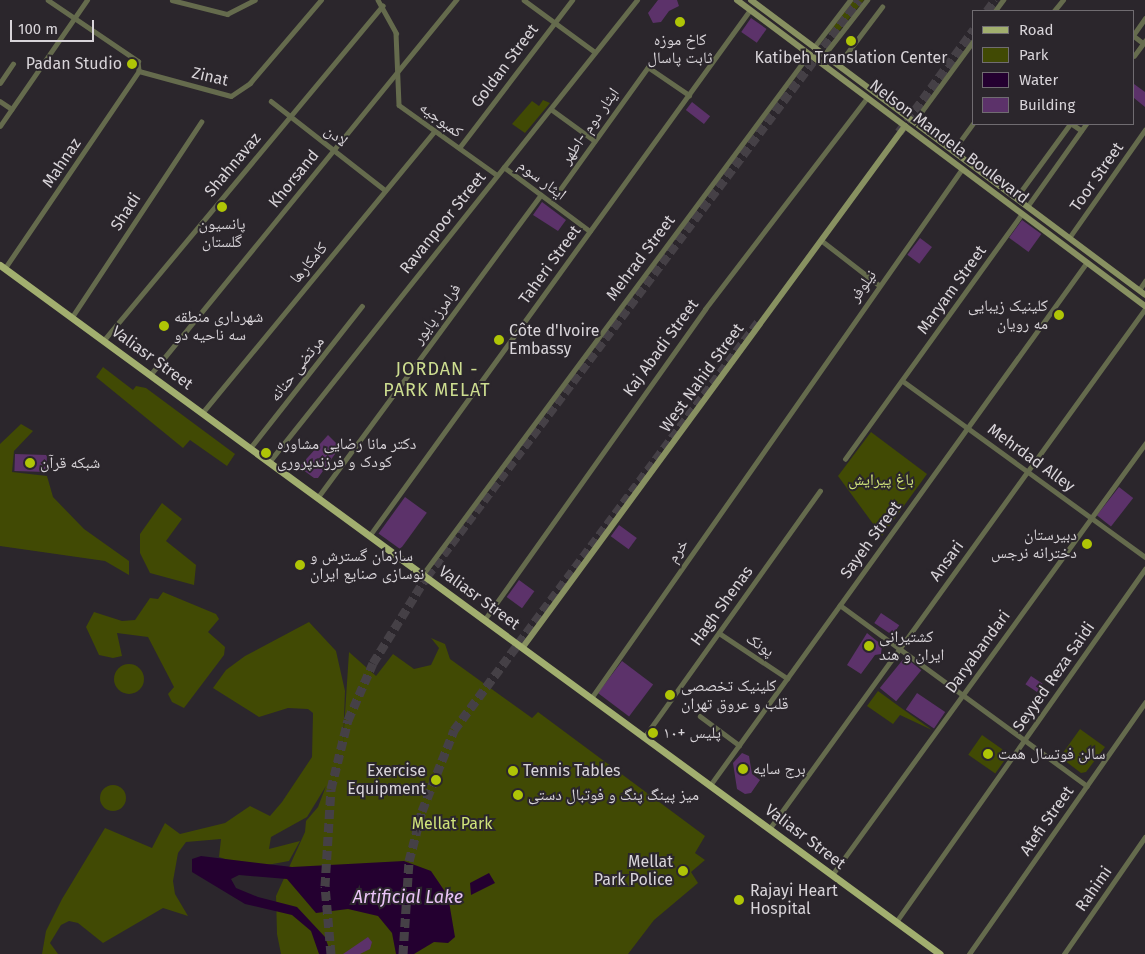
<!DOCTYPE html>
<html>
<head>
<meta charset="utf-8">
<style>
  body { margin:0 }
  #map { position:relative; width:1145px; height:954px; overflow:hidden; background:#2b262c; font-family:"Fira Sans","Noto Naskh Arabic",sans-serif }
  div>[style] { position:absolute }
  .green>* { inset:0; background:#414a04; transform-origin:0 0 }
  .round { border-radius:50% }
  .water>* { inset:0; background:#240030 }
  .building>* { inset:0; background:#5c326a; transform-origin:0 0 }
  .highway-tunnel>* { height:9px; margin-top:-4.5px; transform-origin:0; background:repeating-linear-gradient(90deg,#454046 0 9px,transparent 0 13.5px) }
  .street>* { height:4.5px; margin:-2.25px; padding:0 2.25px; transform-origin:2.25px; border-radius:2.25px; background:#656b4d }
  .secondary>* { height:6px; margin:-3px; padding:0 3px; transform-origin:3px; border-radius:3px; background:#889161 }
  .primary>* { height:7px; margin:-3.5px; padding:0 3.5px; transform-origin:3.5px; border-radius:3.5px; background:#a2af6f }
  .dots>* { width:14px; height:14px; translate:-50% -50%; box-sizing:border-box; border:2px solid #2b262c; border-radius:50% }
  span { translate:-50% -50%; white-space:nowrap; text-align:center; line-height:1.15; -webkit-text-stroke:4px #2b262c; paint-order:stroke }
  .poi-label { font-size:16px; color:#d8d4d9 }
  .right { translate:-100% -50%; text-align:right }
  .left { translate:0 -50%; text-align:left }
  .street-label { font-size:16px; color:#d8d4d9 }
  .park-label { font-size:16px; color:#d0e37a }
  .neighbourhood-label { font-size:18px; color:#cddd90; letter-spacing:1px }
  .water-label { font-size:18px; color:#eac4f7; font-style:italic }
  .legend { position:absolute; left:972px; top:10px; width:162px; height:115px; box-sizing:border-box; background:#2b262c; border:1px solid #706c71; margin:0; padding:6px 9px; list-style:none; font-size:15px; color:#d8d4d9 }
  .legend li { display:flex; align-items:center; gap:10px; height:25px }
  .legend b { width:25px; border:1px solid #706c71 }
  .scale { position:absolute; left:10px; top:20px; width:84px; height:22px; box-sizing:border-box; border:2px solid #d8d4d9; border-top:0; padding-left:6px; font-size:15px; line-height:18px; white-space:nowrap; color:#d8d4d9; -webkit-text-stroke:4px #2b262c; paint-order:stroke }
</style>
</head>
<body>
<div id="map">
  <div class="green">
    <i style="clip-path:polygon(853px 0,864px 0,835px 36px,828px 31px)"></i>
    <i style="clip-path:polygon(543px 100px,550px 103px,525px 133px,512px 124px,532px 101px,539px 106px)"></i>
    <i style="clip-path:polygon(103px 367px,133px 390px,136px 386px,146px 388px,235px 454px,227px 466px,190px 440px,183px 448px,96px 377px)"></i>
    <i style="clip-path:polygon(21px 424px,33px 431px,14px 451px,12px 472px,47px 476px,53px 497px,84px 529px,129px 561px,129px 575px,105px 561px,0 546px,0 444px)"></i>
    <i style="clip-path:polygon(871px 432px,927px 474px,882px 536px,838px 476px)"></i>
    <i style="clip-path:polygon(162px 503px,182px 519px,166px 541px,196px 565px,194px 585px,150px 573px,140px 553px,140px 534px)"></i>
    <i style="clip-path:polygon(163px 592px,216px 614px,219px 619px,208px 632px,225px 647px,224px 655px,184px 708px,172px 702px,168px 694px,174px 687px,148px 637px,117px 633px,122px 656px,113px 658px,99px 655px,86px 627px,94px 612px,122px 621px,135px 620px,150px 598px,158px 599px)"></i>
    <i style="clip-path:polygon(309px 622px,336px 651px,345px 691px,343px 744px,349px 652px,376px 676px,393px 654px,414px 669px,431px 665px,439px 648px,431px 638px,445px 644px,450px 659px,532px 718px,538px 712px,705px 836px,695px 853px,705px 860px,691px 872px,698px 883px,654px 920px,628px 954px,281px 954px,277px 934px,276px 896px,305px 832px,306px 821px,318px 807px,326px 786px,307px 817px,271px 837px,269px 849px,300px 841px,289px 861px,267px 865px,234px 862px,219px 857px,221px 839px,186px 842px,178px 853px,173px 881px,175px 894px,188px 916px,163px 908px,103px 943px,78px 923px,69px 921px,61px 925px,50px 943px,58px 954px,42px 954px,46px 931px,62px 899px,105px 828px,152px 848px,165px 823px,180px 834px,225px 823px,250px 806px,270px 816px,282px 802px,312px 757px,313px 713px,308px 709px,288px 708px,259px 717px,213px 688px,226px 670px,245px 656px)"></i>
    <i class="round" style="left:114px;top:664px;width:30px;height:30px"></i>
    <i style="clip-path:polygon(878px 691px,904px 710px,932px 730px,900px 715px,893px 724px,867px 706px)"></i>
    <i style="clip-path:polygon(1080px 729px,1105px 747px,1086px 772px,1081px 773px,1060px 757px)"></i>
    <i style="left:982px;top:735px;width:33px;height:24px;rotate:35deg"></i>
    <i class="round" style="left:100px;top:785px;width:26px;height:26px"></i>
  </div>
  <div class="water">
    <i style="clip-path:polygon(201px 856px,292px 867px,404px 861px,431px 871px,448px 896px,455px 937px,448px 943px,434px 942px,414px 954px,396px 954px,392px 933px,378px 916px,348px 909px,316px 913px,287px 879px,239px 875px,231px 879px,236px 888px,258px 897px,297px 907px,325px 937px,331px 954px,319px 954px,311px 931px,292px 915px,245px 904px,192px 872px,192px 859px)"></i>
    <i style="clip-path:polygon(489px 873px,495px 883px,471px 895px,470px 883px)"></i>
  </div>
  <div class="building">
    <i style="clip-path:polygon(658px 0,677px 0,679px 6px,669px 11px,661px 22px,653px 23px,648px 13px)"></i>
    <i style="left:751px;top:18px;width:19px;height:17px;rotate:35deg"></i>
    <i style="clip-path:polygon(1134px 84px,1145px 92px,1145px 107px,1134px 98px)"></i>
    <i style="left:692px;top:102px;width:23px;height:10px;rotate:38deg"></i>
    <i style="clip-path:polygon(542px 202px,566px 220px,558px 231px,533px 215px)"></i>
    <i style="left:1022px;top:220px;width:24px;height:22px;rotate:36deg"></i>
    <i style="left:920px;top:238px;width:15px;height:21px;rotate:37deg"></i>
    <i style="clip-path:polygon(328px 435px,340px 447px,318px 478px,314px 478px,299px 467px)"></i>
    <i style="left:15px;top:454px;width:32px;height:17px;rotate:2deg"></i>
    <i style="left:1119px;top:487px;width:18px;height:36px;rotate:38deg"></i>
    <i style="left:405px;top:497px;width:27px;height:45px;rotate:36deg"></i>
    <i style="left:619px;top:525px;width:22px;height:14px;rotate:36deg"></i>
    <i style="left:519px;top:580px;width:19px;height:21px;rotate:36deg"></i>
    <i style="left:881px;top:613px;width:22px;height:12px;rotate:34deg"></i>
    <i style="clip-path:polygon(867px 633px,882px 645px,881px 654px,875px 655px,861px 674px,847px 665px)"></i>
    <i style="left:905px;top:657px;width:21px;height:40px;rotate:39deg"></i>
    <i style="left:622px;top:661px;width:39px;height:40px;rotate:37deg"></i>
    <i style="left:1031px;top:676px;width:14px;height:10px;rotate:34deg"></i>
    <i style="left:917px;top:693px;width:34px;height:20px;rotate:34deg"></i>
    <i style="clip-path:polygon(742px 753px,749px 756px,752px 774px,760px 780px,751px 793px,745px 794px,737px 789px,733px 763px)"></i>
    <i style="clip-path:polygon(368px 937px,372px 942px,370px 949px,360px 954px,343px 954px)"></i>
  </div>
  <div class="highway-tunnel">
    <i style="left:987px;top:11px;width:14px;rotate:-54deg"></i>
    <i style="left:899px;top:132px;width:127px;rotate:-53.9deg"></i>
    <i style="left:331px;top:954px;width:68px;rotate:-95deg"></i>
    <i style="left:325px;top:886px;width:97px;rotate:-86.5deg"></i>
    <i style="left:331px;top:789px;width:71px;rotate:-76.2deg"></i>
    <i style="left:348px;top:720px;width:62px;rotate:-66.3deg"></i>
    <i style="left:373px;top:663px;width:102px;rotate:-58.2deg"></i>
    <i style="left:427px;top:576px;width:720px;rotate:-53.13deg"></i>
    <i style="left:403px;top:954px;width:93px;rotate:-86.3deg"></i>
    <i style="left:409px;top:861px;width:52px;rotate:-75.4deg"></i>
    <i style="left:422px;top:811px;width:87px;rotate:-68.4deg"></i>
    <i style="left:454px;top:730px;width:510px;rotate:-53.29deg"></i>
  </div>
  <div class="street">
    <i style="left:48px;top:0;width:109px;rotate:34.1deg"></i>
    <i style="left:138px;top:61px;width:10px;rotate:84deg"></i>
    <i style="left:139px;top:71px;width:95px;rotate:15.2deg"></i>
    <i style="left:231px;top:96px;width:23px;rotate:-34deg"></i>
    <i style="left:250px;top:83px;width:109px;rotate:-49.5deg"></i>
    <i style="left:172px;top:0;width:57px;rotate:14.3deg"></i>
    <i style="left:227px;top:14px;width:31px;rotate:-27deg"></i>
    <i style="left:378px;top:0;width:38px;rotate:61deg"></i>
    <i style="left:396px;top:33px;width:72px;rotate:87.6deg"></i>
    <i style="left:399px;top:105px;width:120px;rotate:35.5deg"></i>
    <i style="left:524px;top:0;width:88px;rotate:36.2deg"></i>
    <i style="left:995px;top:11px;width:14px;rotate:-54deg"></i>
    <i style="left:1054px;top:11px;width:14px;rotate:-51deg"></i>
    <i style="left:1134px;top:34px;width:19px;rotate:-55deg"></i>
    <i style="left:1134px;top:36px;width:11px;rotate:38deg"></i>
    <i style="left:814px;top:47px;width:59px;rotate:-52.5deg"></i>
    <i style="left:824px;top:55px;width:70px;rotate:-52deg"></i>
    <i style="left:1134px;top:56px;width:19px;rotate:-54deg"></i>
    <i style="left:838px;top:65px;width:73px;rotate:-52.8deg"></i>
    <i style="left:0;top:83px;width:23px;rotate:-56deg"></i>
    <i style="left:0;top:101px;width:14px;rotate:34deg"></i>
    <i style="left:271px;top:101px;width:145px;rotate:38deg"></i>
    <i style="left:551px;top:109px;width:54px;rotate:36deg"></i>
    <i style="left:914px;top:122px;width:102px;rotate:-53.8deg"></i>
    <i style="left:1072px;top:124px;width:11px;rotate:34deg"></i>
    <i style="left:0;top:126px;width:153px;rotate:-55.4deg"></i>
    <i style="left:459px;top:148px;width:186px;rotate:-52.6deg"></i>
    <i style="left:953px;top:151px;width:36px;rotate:-54deg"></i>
    <i style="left:504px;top:167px;width:107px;rotate:36.7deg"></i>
    <i style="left:1016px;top:198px;width:92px;rotate:-53.9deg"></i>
    <i style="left:551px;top:202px;width:166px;rotate:-54.3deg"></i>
    <i style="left:648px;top:67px;width:50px;rotate:34.3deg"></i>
    <i style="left:1027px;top:207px;width:102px;rotate:-54.6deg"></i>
    <i style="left:1069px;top:238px;width:132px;rotate:-54.9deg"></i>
    <i style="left:821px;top:240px;width:73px;rotate:37.8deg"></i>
    <i style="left:5px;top:268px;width:238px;rotate:-55.8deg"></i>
    <i style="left:1139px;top:290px;width:11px;rotate:-56deg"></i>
    <i style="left:72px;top:317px;width:234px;rotate:-56.5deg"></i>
    <i style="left:104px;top:340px;width:435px;rotate:-50.2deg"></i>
    <i style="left:151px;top:374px;width:483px;rotate:-50.8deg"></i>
    <i style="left:903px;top:381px;width:299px;rotate:36deg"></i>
    <i style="left:203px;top:412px;width:364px;rotate:-50.5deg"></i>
    <i style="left:251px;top:447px;width:179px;rotate:-51.8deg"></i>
    <i style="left:845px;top:459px;width:302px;rotate:-54.2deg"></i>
    <i style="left:270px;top:461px;width:589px;rotate:-51.48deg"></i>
    <i style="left:318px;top:497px;width:375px;rotate:-53.6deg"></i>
    <i style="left:370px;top:535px;width:648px;rotate:-54.1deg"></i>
    <i style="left:423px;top:574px;width:648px;rotate:-53.41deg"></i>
    <i style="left:840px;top:605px;width:306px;rotate:36.2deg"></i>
    <i style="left:485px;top:619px;width:380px;rotate:-54.6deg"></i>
    <i style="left:705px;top:309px;width:266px;rotate:-52.5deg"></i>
    <i style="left:719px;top:633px;width:82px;rotate:33.5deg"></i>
    <i style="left:592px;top:697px;width:645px;rotate:-54.98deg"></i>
    <i style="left:700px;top:716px;width:49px;rotate:36.6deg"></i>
    <i style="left:645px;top:736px;width:301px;rotate:-54.5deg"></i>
    <i style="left:711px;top:784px;width:643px;rotate:-54.23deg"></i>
    <i style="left:770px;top:828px;width:640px;rotate:-54.15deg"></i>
    <i style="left:832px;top:875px;width:533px;rotate:-54.01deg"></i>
    <i style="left:896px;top:922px;width:432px;rotate:-54.8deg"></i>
    <i style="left:969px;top:954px;width:307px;rotate:-55deg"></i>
    <i style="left:1064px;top:954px;width:142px;rotate:-55.3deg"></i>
  </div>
  <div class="secondary">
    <i style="left:737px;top:0;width:510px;rotate:36.87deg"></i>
    <i style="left:751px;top:0;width:492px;rotate:36.8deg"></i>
    <i style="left:523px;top:647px;width:646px;rotate:-53.75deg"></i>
  </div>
  <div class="primary">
    <i style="left:0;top:265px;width:1165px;rotate:36.24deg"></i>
  </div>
  <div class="dots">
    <i style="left:680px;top:22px;background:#afc506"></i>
    <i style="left:851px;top:41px;background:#afc506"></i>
    <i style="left:132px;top:64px;background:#afc506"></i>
    <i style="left:222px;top:207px;background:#afc506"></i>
    <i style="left:1059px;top:315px;background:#afc506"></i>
    <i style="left:164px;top:326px;background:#afc506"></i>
    <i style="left:499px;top:340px;background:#afc506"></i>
    <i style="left:266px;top:453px;background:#afc506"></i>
    <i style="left:30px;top:463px;background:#afc506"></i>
    <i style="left:1087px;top:544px;background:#afc506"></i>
    <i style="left:300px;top:565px;background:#afc506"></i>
    <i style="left:869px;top:646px;background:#afc506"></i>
    <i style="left:670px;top:695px;background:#afc506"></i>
    <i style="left:653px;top:733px;background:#afc506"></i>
    <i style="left:988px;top:754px;background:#afc506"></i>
    <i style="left:743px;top:769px;background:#afc506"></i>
    <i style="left:513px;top:771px;background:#afc506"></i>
    <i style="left:436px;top:780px;background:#afc506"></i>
    <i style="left:518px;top:795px;background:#afc506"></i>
    <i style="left:683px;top:871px;background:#afc506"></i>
    <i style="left:739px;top:900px;background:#afc506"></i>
  </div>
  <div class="poi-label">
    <span style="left:680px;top:49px">کاخ موزه<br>ثابت پاسال</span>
    <span style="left:851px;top:58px">Katibeh Translation Center</span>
    <span class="right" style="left:122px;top:64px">Padan Studio</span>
    <span style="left:222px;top:233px">پانسیون<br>گلستان</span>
    <span class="right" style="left:1048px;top:315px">کلینیک زیبایی<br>مه رویان</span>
    <span class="left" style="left:174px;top:326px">شهرداری منطقه<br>سه ناحیه دو</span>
    <span class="left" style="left:509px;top:340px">Côte d'Ivoire<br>Embassy</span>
    <span class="left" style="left:277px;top:453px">دکتر مانا رضایی مشاوره<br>کودک و فرزندپروری</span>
    <span class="left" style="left:40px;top:463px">شبکه قرآن</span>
    <span class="right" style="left:1077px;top:544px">دبیرستان<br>دخترانه نرجس</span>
    <span class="left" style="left:310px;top:565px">سازمان گسترش و<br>نوسازی صنایع ایران</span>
    <span class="left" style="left:879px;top:646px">کشتیرانی<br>ایران و هند</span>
    <span class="left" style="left:681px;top:695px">کلینیک تخصصی<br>قلب و عروق تهران</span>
    <span class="left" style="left:663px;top:733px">پلیس +۱۰</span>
    <span class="left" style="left:998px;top:754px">سالن فوتسال همت</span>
    <span class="left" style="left:753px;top:769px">برج سایه</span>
    <span class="right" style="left:426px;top:780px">Exercise<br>Equipment</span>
    <span class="left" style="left:523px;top:771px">Tennis Tables</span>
    <span class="left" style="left:528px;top:795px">میز پینگ پنگ و فوتبال دستی</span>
    <span class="right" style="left:673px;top:871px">Mellat<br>Park Police</span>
    <span class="left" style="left:750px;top:900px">Rajayi Heart<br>Hospital</span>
  </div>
  <div class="street-label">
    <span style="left:505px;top:66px;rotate:-53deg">Goldan Street</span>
    <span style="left:210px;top:77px;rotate:13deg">Zinat</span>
    <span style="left:441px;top:120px;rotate:36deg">کمبوجیه</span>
    <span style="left:590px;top:126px;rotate:-55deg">ایثار دوم -اطهر</span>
    <span style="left:336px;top:136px;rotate:38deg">لادن</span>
    <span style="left:949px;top:142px;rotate:37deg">Nelson Mandela Boulevard</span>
    <span style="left:62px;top:163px;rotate:-56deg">Mahnaz</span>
    <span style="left:233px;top:165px;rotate:-50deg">Shahnavaz</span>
    <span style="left:1097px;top:177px;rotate:-55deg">Toor Street</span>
    <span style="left:294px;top:179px;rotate:-51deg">Khorsand</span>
    <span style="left:542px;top:180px;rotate:37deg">ایثار سوم</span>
    <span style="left:126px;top:212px;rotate:-57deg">Shadi</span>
    <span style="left:443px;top:223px;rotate:-51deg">Ravanpoor Street</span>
    <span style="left:641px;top:258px;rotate:-53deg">Mehrad Street</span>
    <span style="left:309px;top:263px;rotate:-50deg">کامکارها</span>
    <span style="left:550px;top:265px;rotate:-54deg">Taheri Street</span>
    <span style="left:863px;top:286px;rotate:-55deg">نیلوفر</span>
    <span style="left:952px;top:290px;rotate:-54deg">Maryam Street</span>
    <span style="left:437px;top:314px;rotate:-54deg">فرامرز پایور</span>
    <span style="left:661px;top:348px;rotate:-54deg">Kaj Abadi Street</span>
    <span style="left:152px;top:358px;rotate:36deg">Valiasr Street</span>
    <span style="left:297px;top:369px;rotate:-52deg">مرتضی حنانه</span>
    <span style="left:702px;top:378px;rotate:-54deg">West Nahid Street</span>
    <span style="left:1031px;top:458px;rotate:36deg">Mehrdad Alley</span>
    <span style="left:871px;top:540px;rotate:-54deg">Sayeh Street</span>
    <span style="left:678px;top:551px;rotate:-55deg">خرم</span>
    <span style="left:947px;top:561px;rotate:-54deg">Ansari</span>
    <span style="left:479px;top:598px;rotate:36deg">Valiasr Street</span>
    <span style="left:722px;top:606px;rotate:-54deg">Hagh Shenas</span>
    <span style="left:760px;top:645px;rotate:34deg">پونک</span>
    <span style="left:978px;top:652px;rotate:-54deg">Daryabandari</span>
    <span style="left:1054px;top:677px;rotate:-55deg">Seyyed Reza Saidi</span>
    <span style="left:1047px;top:821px;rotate:-55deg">Atefi Street</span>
    <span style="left:805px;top:837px;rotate:37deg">Valiasr Street</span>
    <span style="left:1094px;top:889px;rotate:-55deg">Rahimi</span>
  </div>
  <div class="park-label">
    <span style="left:881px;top:480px">باغ پیرایش</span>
    <span style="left:452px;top:824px">Mellat Park</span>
  </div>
  <div class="neighbourhood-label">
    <span style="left:437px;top:380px">JORDAN -<br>PARK MELAT</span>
  </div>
  <div class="water-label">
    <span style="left:408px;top:897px">Artificial Lake</span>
  </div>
  <ul class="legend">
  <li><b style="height:6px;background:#a2af6f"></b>Road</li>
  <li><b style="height:14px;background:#414a04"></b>Park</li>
  <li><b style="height:14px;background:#240030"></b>Water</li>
  <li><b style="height:14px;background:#5c326a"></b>Building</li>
  </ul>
  <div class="scale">100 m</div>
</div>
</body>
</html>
